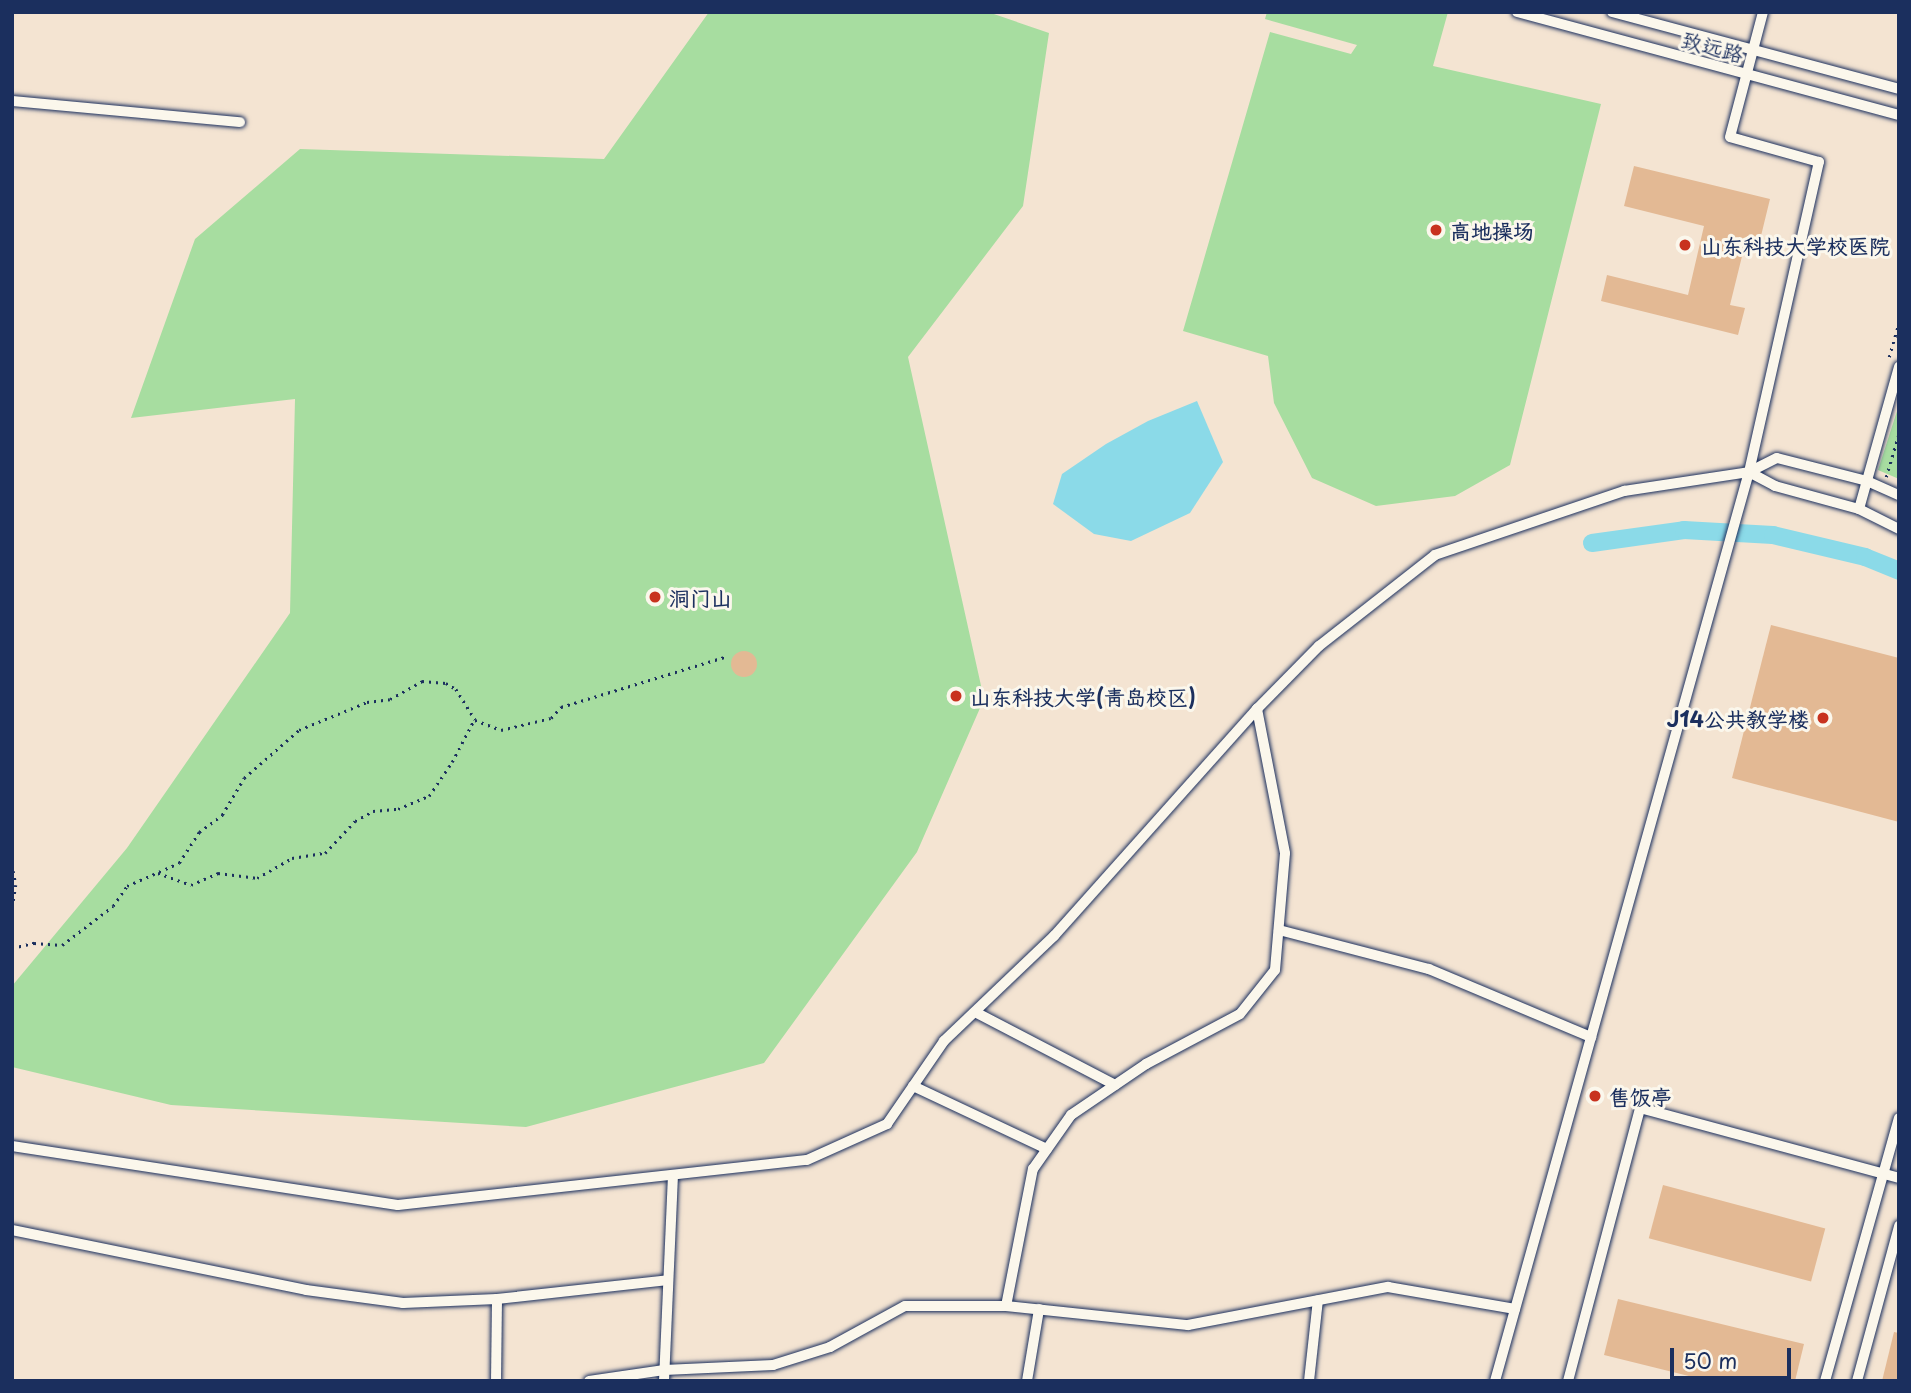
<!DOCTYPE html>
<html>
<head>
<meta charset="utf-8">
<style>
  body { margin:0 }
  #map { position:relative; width:1911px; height:1393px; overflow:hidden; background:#fbf7ec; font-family:"Playpen Sans","LXGW WenKai TC",sans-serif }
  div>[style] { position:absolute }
  .built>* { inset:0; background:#f4e4d2; transform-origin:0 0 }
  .green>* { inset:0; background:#a7dda0 }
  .water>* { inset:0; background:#8bdae8 }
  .canal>* { height:18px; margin:-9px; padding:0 9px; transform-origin:9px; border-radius:9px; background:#8bdae8 }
  .building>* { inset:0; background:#e3b994; transform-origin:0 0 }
  .round { border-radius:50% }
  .path>* { height:2.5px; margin-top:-1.25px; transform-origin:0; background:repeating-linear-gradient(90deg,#1b2f5e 0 2px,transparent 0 7px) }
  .roads { filter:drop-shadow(0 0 2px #1b2f5e) drop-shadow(0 0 2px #1b2f5e) }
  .lane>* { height:10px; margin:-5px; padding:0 5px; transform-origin:5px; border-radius:5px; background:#fbf7ec }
  .dots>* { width:19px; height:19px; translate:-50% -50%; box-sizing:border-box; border:4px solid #fbf7ec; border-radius:50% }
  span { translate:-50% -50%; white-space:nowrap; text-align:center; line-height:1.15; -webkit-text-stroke:6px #fbf7ec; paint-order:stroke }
  .street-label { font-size:21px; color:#1b2f5e }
  .poi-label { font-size:21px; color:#1b2f5e; font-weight:700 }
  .left { translate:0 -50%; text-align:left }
  .right { translate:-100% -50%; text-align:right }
  .frame { position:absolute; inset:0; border:14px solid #1b2f5e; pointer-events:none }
  .scale { position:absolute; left:1670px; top:1348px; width:121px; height:32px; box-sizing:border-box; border:4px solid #1b2f5e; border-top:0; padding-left:9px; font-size:21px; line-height:24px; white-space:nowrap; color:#1b2f5e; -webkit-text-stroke:5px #fbf7ec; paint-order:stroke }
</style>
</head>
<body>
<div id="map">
  <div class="built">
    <i style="left:12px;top:12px;width:1887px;height:1369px"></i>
  </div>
  <div class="green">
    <i style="clip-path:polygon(709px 12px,988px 12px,1049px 33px,1023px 206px,908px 357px,984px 699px,917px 852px,764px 1063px,526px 1127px,171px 1105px,12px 1067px,12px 986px,127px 848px,290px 613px,295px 399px,131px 418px,195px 239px,300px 149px,604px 159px)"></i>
    <i style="clip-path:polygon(1267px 12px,1448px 12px,1433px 66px,1601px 104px,1510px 465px,1455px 496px,1376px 506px,1312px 478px,1274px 403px,1268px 356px,1183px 331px,1270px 32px,1351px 54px,1357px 45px,1265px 19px)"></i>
    <i style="clip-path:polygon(1899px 405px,1899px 479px,1878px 470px)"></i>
  </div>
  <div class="water">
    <i style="clip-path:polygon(1197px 401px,1223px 462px,1190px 513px,1131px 541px,1094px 534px,1053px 504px,1062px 474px,1106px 444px,1148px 421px)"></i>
  </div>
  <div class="canal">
    <i style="left:1592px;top:543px;width:93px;rotate:-8deg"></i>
    <i style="left:1684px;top:530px;width:89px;rotate:3.2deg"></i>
    <i style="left:1773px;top:535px;width:95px;rotate:13.4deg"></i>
    <i style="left:1865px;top:557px;width:37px;rotate:22deg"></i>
  </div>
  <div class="building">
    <i style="clip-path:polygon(1634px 166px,1770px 199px,1760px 240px,1747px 236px,1730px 305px,1745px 308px,1738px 335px,1601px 301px,1607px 275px,1688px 295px,1704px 226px,1624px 206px)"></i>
    <i style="clip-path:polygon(1771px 625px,1899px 658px,1899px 822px,1732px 778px)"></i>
    <i class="round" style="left:731px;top:651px;width:26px;height:26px"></i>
    <i style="left:1663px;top:1185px;width:168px;height:55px;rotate:15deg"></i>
    <i style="clip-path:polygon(1618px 1299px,1804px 1344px,1795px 1381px,1709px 1381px,1604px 1355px)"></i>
    <i style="clip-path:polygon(1894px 1332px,1899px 1333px,1899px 1381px,1882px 1381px)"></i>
  </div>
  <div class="path">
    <i style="left:1889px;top:357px;width:36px;rotate:-74deg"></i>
    <i style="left:1886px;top:477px;width:46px;rotate:-73.5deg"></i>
    <i style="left:12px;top:864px;width:21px;rotate:79deg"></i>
    <i style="left:16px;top:885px;width:26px;rotate:99deg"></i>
    <i style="left:158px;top:873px;width:35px;rotate:20deg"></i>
    <i style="left:191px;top:885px;width:30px;rotate:-24deg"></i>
    <i style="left:218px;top:873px;width:39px;rotate:7deg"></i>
    <i style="left:257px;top:878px;width:40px;rotate:-29.7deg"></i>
    <i style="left:292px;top:858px;width:33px;rotate:-9deg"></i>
    <i style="left:325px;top:853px;width:44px;rotate:-46.8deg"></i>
    <i style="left:355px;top:821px;width:21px;rotate:-29deg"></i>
    <i style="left:373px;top:811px;width:25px;rotate:-5deg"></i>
    <i style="left:398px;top:809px;width:34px;rotate:-23deg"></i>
    <i style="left:429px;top:796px;width:41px;rotate:-55.9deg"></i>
    <i style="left:452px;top:762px;width:47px;rotate:-62.4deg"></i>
    <i style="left:12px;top:948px;width:23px;rotate:-13deg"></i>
    <i style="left:34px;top:943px;width:28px;rotate:4deg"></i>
    <i style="left:62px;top:945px;width:64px;rotate:-37.4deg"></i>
    <i style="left:113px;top:906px;width:24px;rotate:-55deg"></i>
    <i style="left:127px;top:886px;width:57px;rotate:-23.9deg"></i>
    <i style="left:179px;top:863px;width:37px;rotate:-57deg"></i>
    <i style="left:199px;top:832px;width:29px;rotate:-36deg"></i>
    <i style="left:222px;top:815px;width:43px;rotate:-59.3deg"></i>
    <i style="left:244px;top:778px;width:73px;rotate:-41.1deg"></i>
    <i style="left:299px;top:730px;width:74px;rotate:-22.4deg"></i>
    <i style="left:367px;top:702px;width:23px;rotate:-7deg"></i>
    <i style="left:390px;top:699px;width:37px;rotate:-29deg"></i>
    <i style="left:422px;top:681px;width:24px;rotate:5deg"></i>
    <i style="left:446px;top:683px;width:12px;rotate:31deg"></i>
    <i style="left:456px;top:689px;width:36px;rotate:58deg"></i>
    <i style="left:475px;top:720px;width:28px;rotate:21deg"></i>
    <i style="left:501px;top:730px;width:51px;rotate:-13.5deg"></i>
    <i style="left:551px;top:718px;width:15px;rotate:-48deg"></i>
    <i style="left:561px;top:707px;width:171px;rotate:-17deg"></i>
  </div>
  <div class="roads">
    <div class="lane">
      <i style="left:1517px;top:12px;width:396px;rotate:15.1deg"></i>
      <i style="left:1612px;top:12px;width:297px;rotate:15deg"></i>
      <i style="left:12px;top:101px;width:229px;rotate:5.3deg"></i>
      <i style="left:1749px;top:472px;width:30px;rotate:28deg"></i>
      <i style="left:1775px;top:486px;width:87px;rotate:15.3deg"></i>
      <i style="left:1859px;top:509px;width:45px;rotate:26.6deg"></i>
      <i style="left:1859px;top:509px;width:148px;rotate:-74.3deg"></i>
      <i style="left:1279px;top:930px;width:155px;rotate:14.6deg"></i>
      <i style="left:1429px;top:969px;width:176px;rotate:22.8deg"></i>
      <i style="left:975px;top:1012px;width:158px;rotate:27.5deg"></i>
      <i style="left:913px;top:1086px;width:148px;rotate:25.2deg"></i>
      <i style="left:12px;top:1146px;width:390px;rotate:8.7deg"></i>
      <i style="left:398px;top:1205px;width:411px;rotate:-6.3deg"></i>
      <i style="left:807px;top:1160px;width:88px;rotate:-24.2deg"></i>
      <i style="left:887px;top:1124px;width:101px;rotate:-55.5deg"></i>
      <i style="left:944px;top:1041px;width:152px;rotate:-43.7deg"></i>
      <i style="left:1054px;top:936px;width:305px;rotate:-48.2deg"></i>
      <i style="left:1257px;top:709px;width:88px;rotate:-45.5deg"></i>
      <i style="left:1319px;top:646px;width:147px;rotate:-38.1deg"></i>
      <i style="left:1435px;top:555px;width:200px;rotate:-18.7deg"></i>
      <i style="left:1624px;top:491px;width:126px;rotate:-8.6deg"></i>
      <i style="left:1749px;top:472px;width:31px;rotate:-27deg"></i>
      <i style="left:1777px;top:458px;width:93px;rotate:14.3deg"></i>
      <i style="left:1867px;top:481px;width:35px;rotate:24deg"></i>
      <i style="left:12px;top:1230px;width:300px;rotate:11.5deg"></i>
      <i style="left:306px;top:1290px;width:98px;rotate:7.6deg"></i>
      <i style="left:403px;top:1303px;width:94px;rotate:-2.4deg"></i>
      <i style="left:497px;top:1299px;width:172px;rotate:-6.3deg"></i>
      <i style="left:1006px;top:1306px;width:140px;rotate:-78.9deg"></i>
      <i style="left:1033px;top:1169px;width:66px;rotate:-54.9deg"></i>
      <i style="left:1071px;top:1115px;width:91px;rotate:-34.2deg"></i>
      <i style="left:1146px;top:1064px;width:106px;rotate:-28deg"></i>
      <i style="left:1240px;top:1014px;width:56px;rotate:-51.5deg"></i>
      <i style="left:1275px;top:970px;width:117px;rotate:-85.1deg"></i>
      <i style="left:1285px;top:853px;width:147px;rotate:-101deg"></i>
      <i style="left:496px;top:1381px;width:82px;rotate:-89.3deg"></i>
      <i style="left:589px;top:1381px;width:76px;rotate:-8.3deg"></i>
      <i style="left:664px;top:1370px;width:109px;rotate:-2.6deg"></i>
      <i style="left:773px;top:1365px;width:60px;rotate:-17.5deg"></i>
      <i style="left:830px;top:1347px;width:85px;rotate:-28.7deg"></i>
      <i style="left:905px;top:1306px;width:101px"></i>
      <i style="left:1006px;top:1306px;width:183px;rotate:6deg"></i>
      <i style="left:1188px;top:1325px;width:204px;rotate:-10.8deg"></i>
      <i style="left:1388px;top:1287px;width:129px;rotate:9.8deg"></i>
      <i style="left:664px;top:1381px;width:205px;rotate:-87.5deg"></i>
      <i style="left:1027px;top:1381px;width:73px;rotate:-80.5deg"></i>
      <i style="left:1309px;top:1381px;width:81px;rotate:-83.7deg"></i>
      <i style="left:1495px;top:1381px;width:944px;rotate:-74.39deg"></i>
      <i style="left:1749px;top:472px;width:318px;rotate:-77.3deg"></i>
      <i style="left:1819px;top:162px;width:92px;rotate:-164.3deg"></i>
      <i style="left:1730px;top:137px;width:129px;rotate:-75.2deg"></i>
      <i style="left:1568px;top:1381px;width:282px;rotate:-75.2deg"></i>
      <i style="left:1640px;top:1108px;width:268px;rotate:15.1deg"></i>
      <i style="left:1825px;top:1381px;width:273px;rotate:-74.3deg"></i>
      <i style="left:1857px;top:1381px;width:161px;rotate:-74.8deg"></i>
    </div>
  </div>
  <div class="dots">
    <i style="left:1436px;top:230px;background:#c8321e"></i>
    <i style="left:1685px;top:245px;background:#c8321e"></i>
    <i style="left:655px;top:597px;background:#c8321e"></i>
    <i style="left:956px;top:696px;background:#c8321e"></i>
    <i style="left:1823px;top:718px;background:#c8321e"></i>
    <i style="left:1595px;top:1096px;background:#c8321e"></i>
  </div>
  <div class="street-label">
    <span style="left:1713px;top:46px;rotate:15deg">致远路</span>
  </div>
  <div class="poi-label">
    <span class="left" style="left:1450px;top:230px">高地操场</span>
    <span class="left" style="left:1701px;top:245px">山东科技大学校医院</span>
    <span class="left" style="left:669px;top:597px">洞门山</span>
    <span class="left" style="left:970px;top:696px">山东科技大学(青岛校区)</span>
    <span class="right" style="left:1809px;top:718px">J14公共教学楼</span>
    <span class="left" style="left:1609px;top:1096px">售饭亭</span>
  </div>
  <div class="frame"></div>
  <div class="scale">50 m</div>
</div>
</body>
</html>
